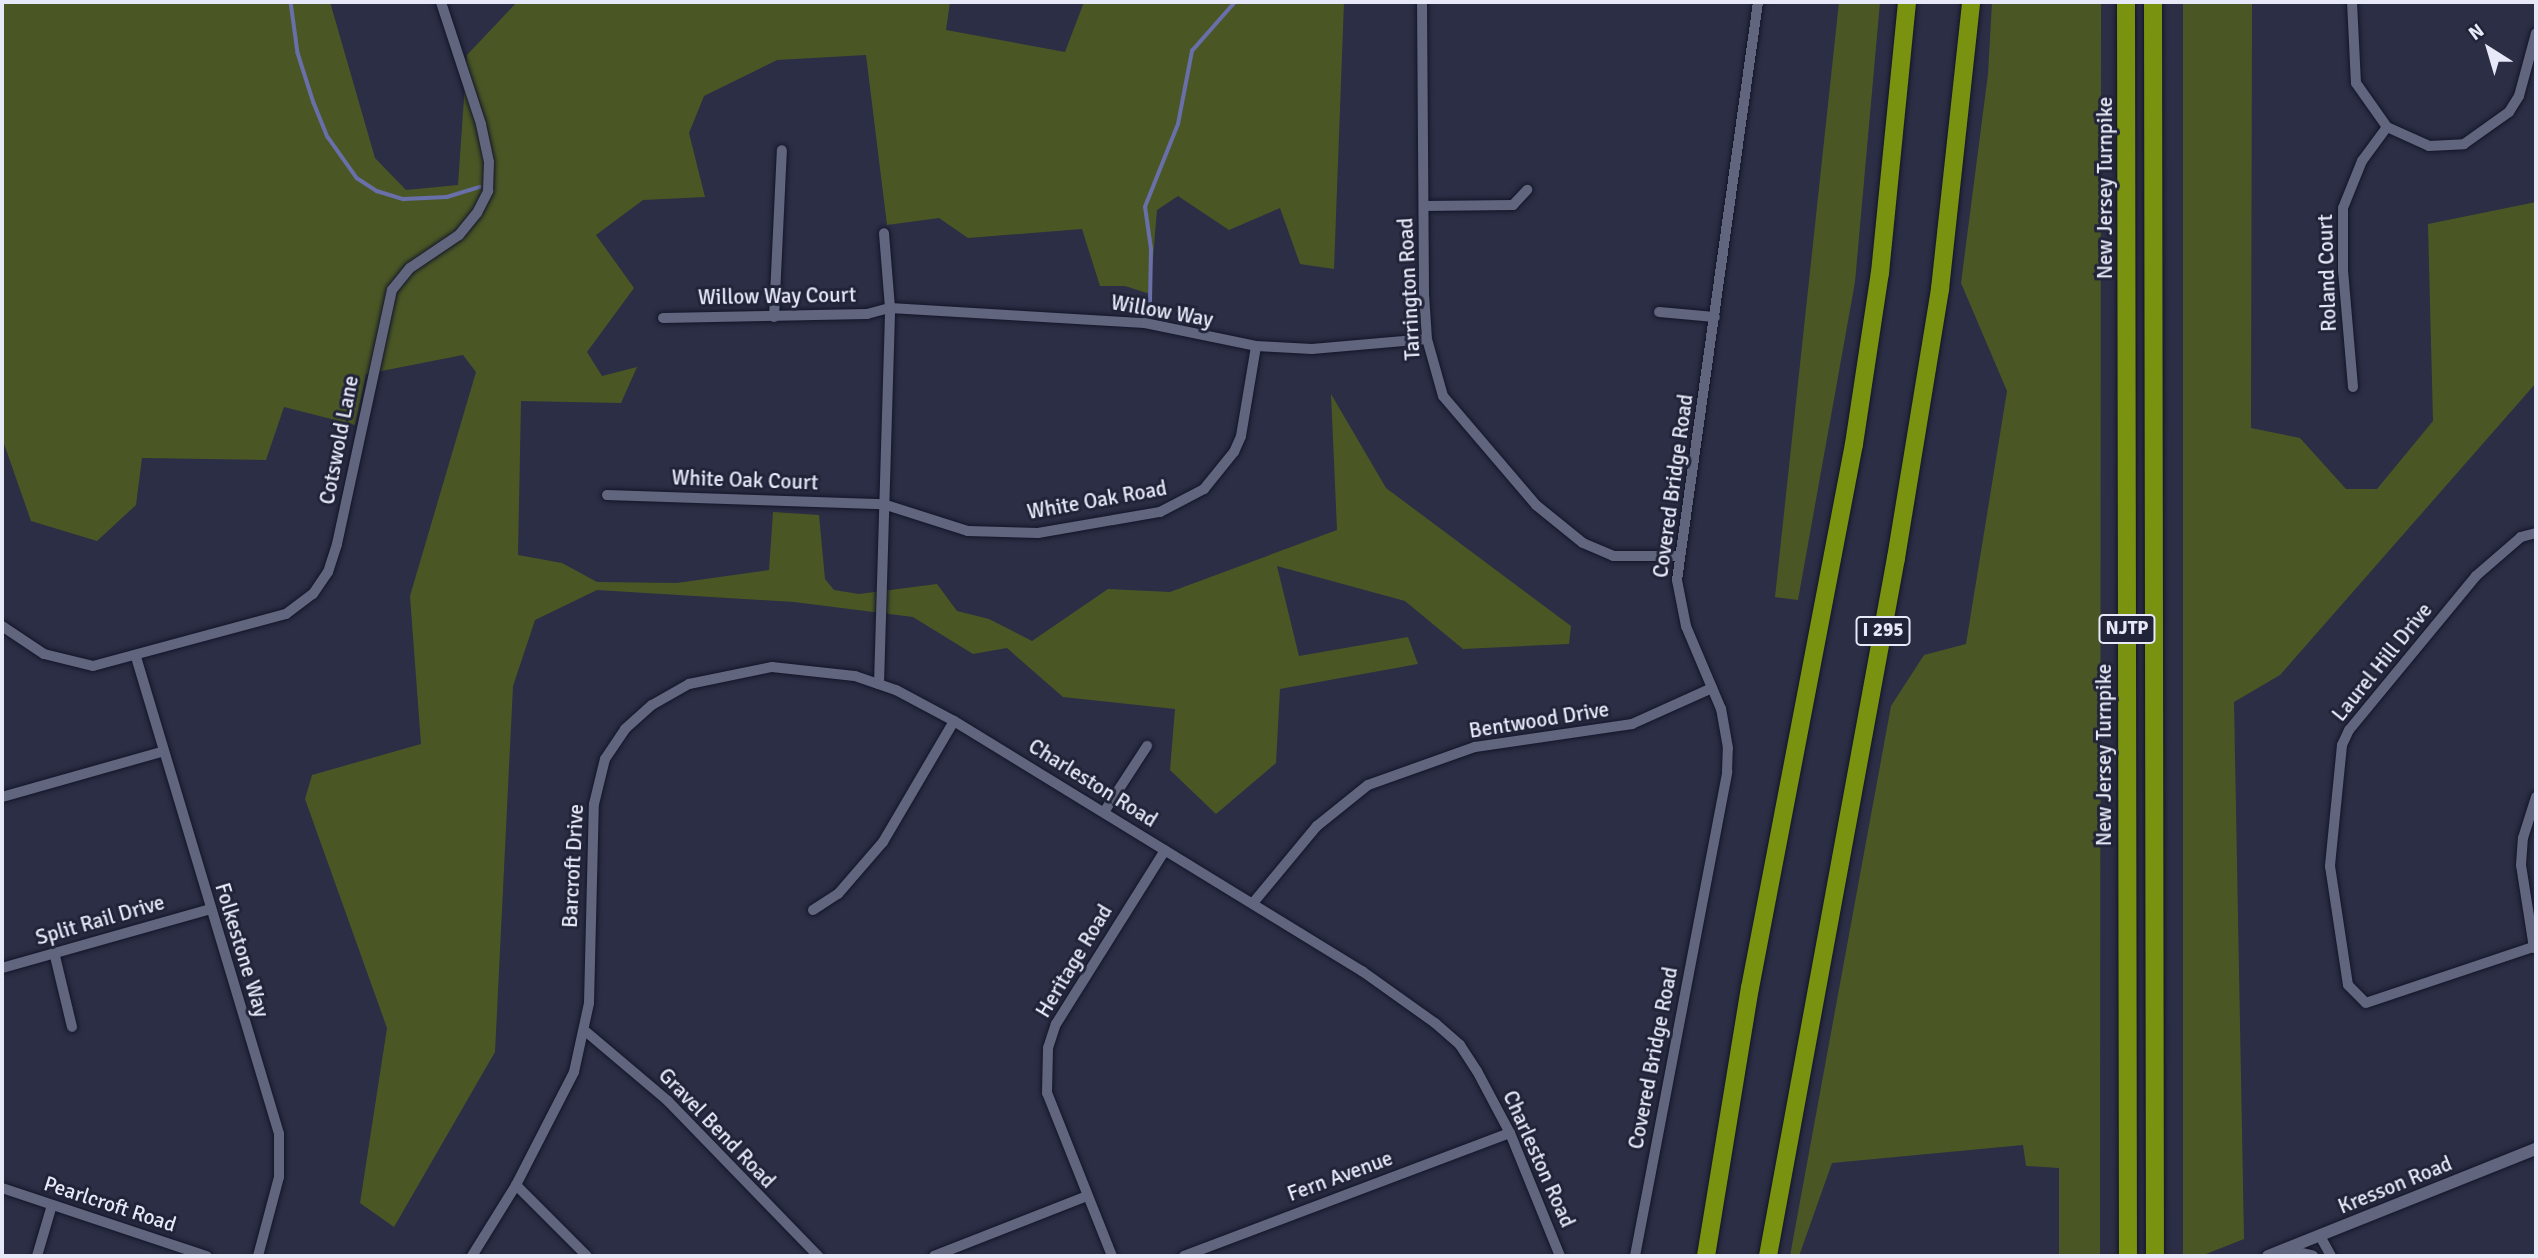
<!DOCTYPE html>
<html>
<head>
<meta charset="utf-8">
<style>
  body { margin:0 }
  #map { position:relative; width:2538px; height:1258px; overflow:hidden; background:#2b2e44; font-family:Signika,sans-serif }
  div>[style] { position:absolute }
  .green>* { inset:0; background:#4a5725 }
  .stream>* { height:3.5px; margin:-1.75px; padding:0 1.75px; transform-origin:1.75px; border-radius:1.75px; background:#686fa9 }
  .roads { filter:drop-shadow(0 0 2px #141529) drop-shadow(0 0 2px #141529) }
  .minor>* { height:10px; margin:-5px; padding:0 5px; transform-origin:5px; border-radius:5px; background:#61657e }
  .tertiary>* { height:12px; margin:-6px; padding:0 6px; transform-origin:6px; border-radius:6px; background:#61657e }
  .motorway>* { height:18px; margin:-9px; padding:0 9px; transform-origin:9px; border-radius:9px; background:#799310 }
  span { translate:-50% -50%; white-space:nowrap; text-align:center; line-height:1.15; -webkit-text-stroke:6px #212439; paint-order:stroke }
  .shield-label span { padding:2px 5px; background:#212439; border:2px solid; border-radius:5px; -webkit-text-stroke-width:0 }
  .shield-label { font-size:19px; color:#e7e9f8; font-weight:700 }
  .street-label { font-size:21px; color:#e7e9f8 }
  .frame { position:absolute; inset:0; border:4px solid #e7e9f8; pointer-events:none }
  .north { position:absolute; left:2454px; top:14px; width:70px; height:70px; -webkit-text-stroke:5px #212439; paint-order:stroke; rotate:323deg; font-size:19px; font-weight:700; line-height:28px; text-align:center; color:#e7e9f8 }
  .north::after { content:''; display:block; margin:auto; width:24px; height:32px; background:#e7e9f8; clip-path:polygon(50% 0,100% 100%,50% 72%,0 100%) }
</style>
</head>
<body>
<div id="map">
  <div class="green">
    <i style="clip-path:polygon(2px 2px,330px 2px,375px 158px,406px 190px,458px 185px,467px 55px,517px 2px,950px 2px,946px 30px,1065px 52px,1084px 2px,1344px 2px,1334px 269px,1300px 264px,1280px 208px,1229px 230px,1178px 196px,1157px 210px,1150px 294px,1125px 286px,1100px 286px,1082px 229px,968px 238px,939px 218px,887px 225px,866px 55px,777px 60px,704px 96px,689px 133px,705px 197px,643px 200px,596px 235px,634px 288px,587px 352px,602px 376px,637px 367px,621px 403px,521px 401px,518px 555px,562px 563px,597px 582px,677px 583px,769px 570px,773px 512px,819px 515px,825px 579px,834px 590px,859px 594px,937px 584px,957px 611px,989px 619px,1032px 641px,1108px 589px,1170px 592px,1337px 530px,1331px 394px,1386px 488px,1571px 626px,1569px 644px,1463px 649px,1405px 601px,1277px 566px,1299px 656px,1408px 637px,1418px 664px,1280px 689px,1276px 763px,1216px 814px,1170px 770px,1175px 709px,1063px 697px,1007px 648px,973px 654px,913px 617px,794px 602px,597px 590px,535px 620px,513px 686px,495px 1052px,394px 1227px,360px 1203px,387px 1028px,305px 799px,312px 775px,421px 744px,410px 596px,476px 372px,463px 355px,366px 374px,355px 425px,284px 407px,266px 460px,142px 458px,136px 505px,97px 541px,31px 521px,2px 438px)"></i>
    <i style="clip-path:polygon(1839px 2px,1880px 2px,1855px 282px,1798px 600px,1775px 597px)"></i>
    <i style="clip-path:polygon(1992px 2px,2101px 2px,2100px 1256px,2059px 1256px,2059px 1168px,2026px 1166px,2023px 1145px,1832px 1163px,1799px 1256px,1790px 1256px,1891px 706px,1924px 655px,1966px 644px,2007px 391px,1961px 283px,1988px 74px)"></i>
    <i style="clip-path:polygon(2183px 2px,2252px 2px,2251px 428px,2300px 438px,2346px 489px,2377px 489px,2433px 421px,2428px 224px,2536px 202px,2536px 383px,2280px 675px,2234px 702px,2244px 1239px,2201px 1256px,2183px 1256px)"></i>
  </div>
  <div class="stream">
    <i style="left:291px;top:2px;width:51px;rotate:82.2deg"></i>
    <i style="left:298px;top:53px;width:52px;rotate:72.3deg"></i>
    <i style="left:314px;top:103px;width:37px;rotate:68deg"></i>
    <i style="left:328px;top:137px;width:50px;rotate:54.7deg"></i>
    <i style="left:357px;top:178px;width:24px;rotate:33deg"></i>
    <i style="left:377px;top:191px;width:28px;rotate:17deg"></i>
    <i style="left:404px;top:199px;width:43px;rotate:-2.7deg"></i>
    <i style="left:447px;top:197px;width:34px;rotate:-17deg"></i>
    <i style="left:1150px;top:302px;width:53px;rotate:-88.9deg"></i>
    <i style="left:1151px;top:249px;width:42px;rotate:-98.1deg"></i>
    <i style="left:1145px;top:207px;width:89px;rotate:-68.3deg"></i>
    <i style="left:1178px;top:124px;width:74px;rotate:-79.1deg"></i>
    <i style="left:1192px;top:51px;width:65px;rotate:-48.7deg"></i>
  </div>
  <div class="roads">
    <div class="minor">
      <i style="left:1422px;top:2px;width:292px;rotate:89.6deg"></i>
      <i style="left:1424px;top:294px;width:45px;rotate:86.2deg"></i>
      <i style="left:1427px;top:339px;width:59px;rotate:74.3deg"></i>
      <i style="left:1443px;top:396px;width:143px;rotate:49.5deg"></i>
      <i style="left:1536px;top:505px;width:60px;rotate:39deg"></i>
      <i style="left:1583px;top:543px;width:33px;rotate:23deg"></i>
      <i style="left:1613px;top:556px;width:65px"></i>
      <i style="left:2352px;top:2px;width:81px;rotate:87.2deg"></i>
      <i style="left:2356px;top:83px;width:54px;rotate:54.8deg"></i>
      <i style="left:2387px;top:127px;width:46px;rotate:24.3deg"></i>
      <i style="left:2429px;top:146px;width:35px;rotate:-3deg"></i>
      <i style="left:2464px;top:144px;width:55px;rotate:-35.4deg"></i>
      <i style="left:2509px;top:112px;width:19px;rotate:-58deg"></i>
      <i style="left:2519px;top:96px;width:65px;rotate:-74.9deg"></i>
      <i style="left:1424px;top:206px;width:89px;rotate:-0.6deg"></i>
      <i style="left:1513px;top:205px;width:21px;rotate:-47deg"></i>
      <i style="left:1659px;top:312px;width:56px;rotate:5.1deg"></i>
      <i style="left:774px;top:317px;width:167px;rotate:-87.3deg"></i>
      <i style="left:663px;top:318px;width:204px;rotate:-1.1deg"></i>
      <i style="left:867px;top:314px;width:24px;rotate:-15deg"></i>
      <i style="left:890px;top:308px;width:255px;rotate:3.4deg"></i>
      <i style="left:1145px;top:323px;width:113px;rotate:11.7deg"></i>
      <i style="left:1256px;top:346px;width:56px;rotate:3.1deg"></i>
      <i style="left:1312px;top:349px;width:115px;rotate:-5deg"></i>
      <i style="left:2353px;top:387px;width:116px;rotate:-94.9deg"></i>
      <i style="left:2343px;top:271px;width:63px;rotate:-90deg"></i>
      <i style="left:2343px;top:208px;width:51px;rotate:-68deg"></i>
      <i style="left:2362px;top:161px;width:42px;rotate:-53.7deg"></i>
      <i style="left:607px;top:495px;width:276px;rotate:1.9deg"></i>
      <i style="left:883px;top:504px;width:89px;rotate:17.6deg"></i>
      <i style="left:968px;top:531px;width:70px;rotate:1.6deg"></i>
      <i style="left:1038px;top:533px;width:124px;rotate:-9.8deg"></i>
      <i style="left:1160px;top:512px;width:50px;rotate:-27.6deg"></i>
      <i style="left:1204px;top:489px;width:48px;rotate:-51deg"></i>
      <i style="left:1234px;top:452px;width:17px;rotate:-66deg"></i>
      <i style="left:1241px;top:436px;width:91px;rotate:-80.5deg"></i>
      <i style="left:2536px;top:533px;width:16px;rotate:165deg"></i>
      <i style="left:2521px;top:537px;width:60px;rotate:139.1deg"></i>
      <i style="left:2476px;top:576px;width:200px;rotate:129.5deg"></i>
      <i style="left:2349px;top:730px;width:17px;rotate:115deg"></i>
      <i style="left:2342px;top:745px;width:122px;rotate:95.7deg"></i>
      <i style="left:2330px;top:866px;width:120px;rotate:81.4deg"></i>
      <i style="left:2348px;top:985px;width:25px;rotate:45deg"></i>
      <i style="left:2366px;top:1003px;width:179px;rotate:-18.5deg"></i>
      <i style="left:2px;top:626px;width:50px;rotate:33.7deg"></i>
      <i style="left:44px;top:654px;width:50px;rotate:13.8deg"></i>
      <i style="left:93px;top:666px;width:200px;rotate:-15.1deg"></i>
      <i style="left:286px;top:614px;width:34px;rotate:-37deg"></i>
      <i style="left:313px;top:594px;width:27px;rotate:-56deg"></i>
      <i style="left:328px;top:572px;width:29px;rotate:-72deg"></i>
      <i style="left:337px;top:544px;width:260px;rotate:-77.8deg"></i>
      <i style="left:392px;top:290px;width:28px;rotate:-51deg"></i>
      <i style="left:410px;top:268px;width:59px;rotate:-34deg"></i>
      <i style="left:459px;top:235px;width:28px;rotate:-51deg"></i>
      <i style="left:477px;top:213px;width:25px;rotate:-63deg"></i>
      <i style="left:488px;top:191px;width:29px;rotate:-88deg"></i>
      <i style="left:489px;top:162px;width:39px;rotate:-102deg"></i>
      <i style="left:481px;top:124px;width:128px;rotate:-108.2deg"></i>
      <i style="left:136px;top:657px;width:498px;rotate:73.3deg"></i>
      <i style="left:279px;top:1134px;width:43px;rotate:90deg"></i>
      <i style="left:279px;top:1177px;width:82px;rotate:104.9deg"></i>
      <i style="left:879px;top:684px;width:376px;rotate:-88.3deg"></i>
      <i style="left:890px;top:308px;width:75px;rotate:-94.6deg"></i>
      <i style="left:2px;top:797px;width:165px;rotate:-15.8deg"></i>
      <i style="left:1104px;top:812px;width:79px;rotate:-56.9deg"></i>
      <i style="left:1253px;top:903px;width:100px;rotate:-50.3deg"></i>
      <i style="left:1317px;top:826px;width:65px;rotate:-38.8deg"></i>
      <i style="left:1368px;top:785px;width:114px;rotate:-19.6deg"></i>
      <i style="left:1475px;top:747px;width:159px;rotate:-8.3deg"></i>
      <i style="left:1632px;top:724px;width:88px;rotate:-24.2deg"></i>
      <i style="left:813px;top:910px;width:30px;rotate:-33deg"></i>
      <i style="left:838px;top:894px;width:69px;rotate:-49.1deg"></i>
      <i style="left:883px;top:842px;width:140px;rotate:-59.6deg"></i>
      <i style="left:2534px;top:948px;width:84px;rotate:-98.9deg"></i>
      <i style="left:2521px;top:865px;width:27px;rotate:-86deg"></i>
      <i style="left:2523px;top:838px;width:43px;rotate:-72.4deg"></i>
      <i style="left:54px;top:952px;width:77px;rotate:76.5deg"></i>
      <i style="left:2px;top:968px;width:216px;rotate:-15.8deg"></i>
      <i style="left:584px;top:1030px;width:110px;rotate:40.2deg"></i>
      <i style="left:668px;top:1101px;width:216px;rotate:45.9deg"></i>
      <i style="left:516px;top:1185px;width:100px;rotate:45deg"></i>
      <i style="left:2px;top:1188px;width:216px;rotate:18.4deg"></i>
      <i style="left:2320px;top:1236px;width:23px;rotate:61deg"></i>
      <i style="left:37px;top:1256px;width:53px;rotate:-73.6deg"></i>
      <i style="left:472px;top:1256px;width:84px;rotate:-58.2deg"></i>
      <i style="left:516px;top:1185px;width:127px;rotate:-62.8deg"></i>
      <i style="left:574px;top:1072px;width:71px;rotate:-77.7deg"></i>
      <i style="left:589px;top:1003px;width:199px;rotate:-88.6deg"></i>
      <i style="left:594px;top:804px;width:46px;rotate:-76.3deg"></i>
      <i style="left:605px;top:759px;width:36px;rotate:-56deg"></i>
      <i style="left:625px;top:729px;width:36px;rotate:-42deg"></i>
      <i style="left:652px;top:705px;width:43px;rotate:-29.6deg"></i>
      <i style="left:689px;top:684px;width:85px;rotate:-11.6deg"></i>
      <i style="left:772px;top:667px;width:83px;rotate:6.2deg"></i>
      <i style="left:855px;top:676px;width:43px;rotate:18.9deg"></i>
      <i style="left:896px;top:690px;width:66px;rotate:28.1deg"></i>
      <i style="left:954px;top:721px;width:479px;rotate:31.5deg"></i>
      <i style="left:1362px;top:971px;width:90px;rotate:35.5deg"></i>
      <i style="left:1435px;top:1023px;width:33px;rotate:41deg"></i>
      <i style="left:1460px;top:1045px;width:31px;rotate:57deg"></i>
      <i style="left:1477px;top:1071px;width:70px;rotate:62deg"></i>
      <i style="left:1510px;top:1133px;width:133px;rotate:67.9deg"></i>
      <i style="left:934px;top:1256px;width:164px;rotate:-21.4deg"></i>
      <i style="left:1112px;top:1256px;width:175px;rotate:-111.7deg"></i>
      <i style="left:1047px;top:1093px;width:45px;rotate:-88.7deg"></i>
      <i style="left:1048px;top:1048px;width:25px;rotate:-72deg"></i>
      <i style="left:1056px;top:1024px;width:205px;rotate:-57.9deg"></i>
      <i style="left:1184px;top:1256px;width:348px;rotate:-20.7deg"></i>
      <i style="left:1635px;top:1256px;width:493px;rotate:-79.2deg"></i>
      <i style="left:1727px;top:772px;width:24px;rotate:-88deg"></i>
      <i style="left:1728px;top:748px;width:40px;rotate:-100deg"></i>
      <i style="left:1721px;top:709px;width:90px;rotate:-112.9deg"></i>
      <i style="left:1686px;top:626px;width:47px;rotate:-101.1deg"></i>
      <i style="left:1677px;top:580px;width:584px;rotate:-82.02deg"></i>
    </div>
    <div class="tertiary">
      <i style="left:2285px;top:1250px;width:28px;rotate:13deg"></i>
      <i style="left:2268px;top:1256px;width:289px;rotate:-21.8deg"></i>
    </div>
    <div class="motorway">
      <i style="left:2126px;top:2px;width:1254px;rotate:89.91deg"></i>
      <i style="left:2153px;top:2px;width:1254px;rotate:89.91deg"></i>
      <i style="left:1706px;top:1256px;width:272px;rotate:-80.7deg"></i>
      <i style="left:1750px;top:988px;width:554px;rotate:-79.18deg"></i>
      <i style="left:1854px;top:444px;width:173px;rotate:-81.4deg"></i>
      <i style="left:1880px;top:273px;width:272px;rotate:-84.3deg"></i>
      <i style="left:1768px;top:1256px;width:710px;rotate:-79.61deg"></i>
      <i style="left:1896px;top:558px;width:273px;rotate:-80.7deg"></i>
      <i style="left:1940px;top:289px;width:289px;rotate:-83.8deg"></i>
    </div>
  </div>
  <div class="shield-label">
    <span style="left:2127px;top:629px">NJTP</span>
    <span style="left:1883px;top:631px">I 295</span>
  </div>
  <div class="street-label">
    <span style="left:2105px;top:188px;rotate:-90deg">New Jersey Turnpike</span>
    <span style="left:2327px;top:273px;rotate:-92deg">Roland Court</span>
    <span style="left:1409px;top:289px;rotate:-93deg">Tarrington Road</span>
    <span style="left:777px;top:296px;rotate:-1deg">Willow Way Court</span>
    <span style="left:1162px;top:311px;rotate:10deg">Willow Way</span>
    <span style="left:339px;top:440px;rotate:-79deg">Cotswold Lane</span>
    <span style="left:745px;top:480px;rotate:2deg">White Oak Court</span>
    <span style="left:1673px;top:486px;rotate:-82deg">Covered Bridge Road</span>
    <span style="left:1097px;top:500px;rotate:-10deg">White Oak Road</span>
    <span style="left:2382px;top:662px;rotate:-51deg">Laurel Hill Drive</span>
    <span style="left:1539px;top:720px;rotate:-9deg">Bentwood Drive</span>
    <span style="left:2104px;top:755px;rotate:-90deg">New Jersey Turnpike</span>
    <span style="left:1093px;top:783px;rotate:32deg">Charleston Road</span>
    <span style="left:573px;top:866px;rotate:-87deg">Barcroft Drive</span>
    <span style="left:100px;top:920px;rotate:-16deg">Split Rail Drive</span>
    <span style="left:242px;top:950px;rotate:73deg">Folkestone Way</span>
    <span style="left:1074px;top:961px;rotate:-59deg">Heritage Road</span>
    <span style="left:1653px;top:1058px;rotate:-79deg">Covered Bridge Road</span>
    <span style="left:717px;top:1128px;rotate:46deg">Gravel Bend Road</span>
    <span style="left:1539px;top:1159px;rotate:66deg">Charleston Road</span>
    <span style="left:1340px;top:1176px;rotate:-20deg">Fern Avenue</span>
    <span style="left:2395px;top:1185px;rotate:-22deg">Kresson Road</span>
    <span style="left:110px;top:1204px;rotate:18deg">Pearlcroft Road</span>
  </div>
  <div class="frame"></div>
  <div class="north">N</div>
</div>
</body>
</html>
